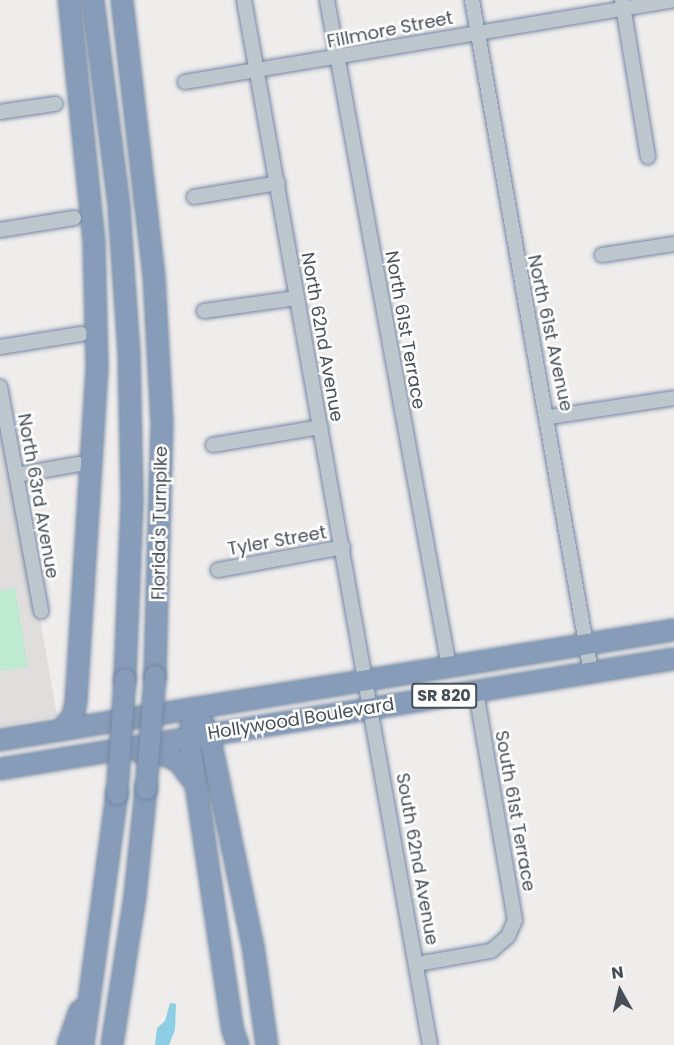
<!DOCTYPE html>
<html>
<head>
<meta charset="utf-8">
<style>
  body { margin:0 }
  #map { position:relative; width:674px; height:1045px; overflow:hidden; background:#efecec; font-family:Poppins,sans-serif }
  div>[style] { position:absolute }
  .education>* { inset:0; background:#e0dddd }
  .green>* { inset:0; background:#bdead0 }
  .water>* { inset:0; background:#8dcee4 }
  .roads { filter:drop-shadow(0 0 2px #7388a3) drop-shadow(0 0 2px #7388a3) }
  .minor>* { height:14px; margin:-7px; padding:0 7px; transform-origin:7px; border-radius:7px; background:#bec6cd }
  .highway>* { height:20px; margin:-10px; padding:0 10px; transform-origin:10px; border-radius:10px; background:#879cb8 }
  .bridges { filter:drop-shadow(0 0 2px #7388a3) drop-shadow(0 0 2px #7388a3) }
  .highway-bridge>* { height:20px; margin:-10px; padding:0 10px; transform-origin:10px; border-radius:10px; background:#879cb8 }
  span { translate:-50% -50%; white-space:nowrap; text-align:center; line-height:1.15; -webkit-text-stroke:5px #fff; paint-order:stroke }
  .shield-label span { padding:2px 4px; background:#fff; border:2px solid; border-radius:4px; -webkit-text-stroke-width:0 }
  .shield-label { font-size:16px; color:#464f58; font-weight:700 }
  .street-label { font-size:18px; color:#464f58 }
  .north { position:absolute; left:590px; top:961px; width:60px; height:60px; -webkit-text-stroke:4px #fff; paint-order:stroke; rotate:352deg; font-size:16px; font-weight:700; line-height:24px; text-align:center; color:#464f58 }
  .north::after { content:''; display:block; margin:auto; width:21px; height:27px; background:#464f58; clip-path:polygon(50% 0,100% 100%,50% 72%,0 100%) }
</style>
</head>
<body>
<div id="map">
  <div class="education">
    <i style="clip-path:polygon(5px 415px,57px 716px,0 726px,0 416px)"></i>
  </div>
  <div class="green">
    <i style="clip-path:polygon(15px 588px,28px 667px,0 671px,0 591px)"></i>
  </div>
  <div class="water">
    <i style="clip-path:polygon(170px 1003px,176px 1004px,175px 1030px,169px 1045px,155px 1045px,157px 1028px,165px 1021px)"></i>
  </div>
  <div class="roads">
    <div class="minor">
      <i style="left:244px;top:0;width:1061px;rotate:79.91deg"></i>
      <i style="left:327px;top:0;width:678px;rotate:79.63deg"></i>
      <i style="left:472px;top:0;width:682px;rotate:79.96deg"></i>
      <i style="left:622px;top:0;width:159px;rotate:80.6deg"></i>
      <i style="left:185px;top:82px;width:495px;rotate:-9.5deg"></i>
      <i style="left:0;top:112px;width:56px;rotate:-8.3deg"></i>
      <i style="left:194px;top:197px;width:85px;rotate:-9.5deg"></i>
      <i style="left:0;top:230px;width:75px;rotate:-9.2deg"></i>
      <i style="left:602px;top:255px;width:73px;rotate:-8.7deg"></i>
      <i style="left:204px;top:311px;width:93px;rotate:-8deg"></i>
      <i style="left:0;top:347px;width:82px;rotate:-9.1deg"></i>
      <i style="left:0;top:387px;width:228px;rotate:79.6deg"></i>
      <i style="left:549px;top:417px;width:126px;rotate:-8.6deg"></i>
      <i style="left:213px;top:445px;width:109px;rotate:-9.5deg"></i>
      <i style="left:16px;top:475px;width:64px;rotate:-9.9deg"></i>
      <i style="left:218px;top:570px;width:127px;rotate:-10.4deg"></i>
      <i style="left:417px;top:964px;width:75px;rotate:-10deg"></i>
      <i style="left:491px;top:951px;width:23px;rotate:-41deg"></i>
      <i style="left:508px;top:936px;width:17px;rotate:-66deg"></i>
      <i style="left:515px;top:920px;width:232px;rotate:-99.7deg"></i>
    </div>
    <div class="highway">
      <i style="left:93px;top:0;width:209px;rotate:82.8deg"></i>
      <i style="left:119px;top:207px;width:147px;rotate:86.1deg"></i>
      <i style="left:129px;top:354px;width:147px;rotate:88.8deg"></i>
      <i style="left:132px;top:501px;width:178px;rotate:92.3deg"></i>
      <i style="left:122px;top:0;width:278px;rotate:83.4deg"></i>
      <i style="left:154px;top:276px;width:146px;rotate:86.9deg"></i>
      <i style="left:162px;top:422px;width:254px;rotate:91.6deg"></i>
      <i style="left:194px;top:708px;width:30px;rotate:60deg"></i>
      <i style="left:209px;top:734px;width:217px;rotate:78.3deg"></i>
      <i style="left:253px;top:946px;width:100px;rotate:82deg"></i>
      <i style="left:191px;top:726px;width:12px;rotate:99deg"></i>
      <i style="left:189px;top:738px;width:296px;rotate:81.5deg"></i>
      <i style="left:233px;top:1031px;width:15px;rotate:70deg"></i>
      <i style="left:61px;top:730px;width:18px;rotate:-49deg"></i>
      <i style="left:73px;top:716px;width:14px;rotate:-78deg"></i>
      <i style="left:76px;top:702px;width:337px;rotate:-86.4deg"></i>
      <i style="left:97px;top:366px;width:125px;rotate:-91.4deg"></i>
      <i style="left:94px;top:241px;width:242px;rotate:-95.9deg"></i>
      <i style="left:0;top:740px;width:683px;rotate:-9.27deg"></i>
      <i style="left:141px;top:753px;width:25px;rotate:5deg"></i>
      <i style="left:166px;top:755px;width:15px;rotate:28deg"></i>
      <i style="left:179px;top:762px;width:26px;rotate:53deg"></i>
      <i style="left:0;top:769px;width:683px;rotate:-9.27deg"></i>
      <i style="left:68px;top:1045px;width:36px;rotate:-71deg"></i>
      <i style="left:83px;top:1045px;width:253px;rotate:-82.3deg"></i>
      <i style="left:112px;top:1045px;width:151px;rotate:-81.2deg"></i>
      <i style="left:135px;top:896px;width:108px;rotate:-84.1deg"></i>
    </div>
  </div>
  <div class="bridges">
    <div class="highway-bridge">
      <i style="left:146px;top:789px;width:113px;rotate:-85.4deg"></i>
      <i style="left:117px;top:794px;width:115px;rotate:-86deg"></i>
    </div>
  </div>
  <div class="shield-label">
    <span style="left:444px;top:696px">SR 820</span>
  </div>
  <div class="street-label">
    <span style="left:390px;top:30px;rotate:-11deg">Fillmore Street</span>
    <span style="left:405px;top:330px;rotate:80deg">North 61st Terrace</span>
    <span style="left:550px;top:333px;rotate:78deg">North 61st Avenue</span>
    <span style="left:322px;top:337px;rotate:80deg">North 62nd Avenue</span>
    <span style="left:38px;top:496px;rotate:80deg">North 63rd Avenue</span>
    <span style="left:160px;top:523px;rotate:-89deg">Florida's Turnpike</span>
    <span style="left:277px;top:541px;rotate:-10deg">Tyler Street</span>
    <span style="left:301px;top:719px;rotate:-9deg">Hollywood Boulevard</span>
    <span style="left:515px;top:811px;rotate:80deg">South 61st Terrace</span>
    <span style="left:417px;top:859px;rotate:80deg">South 62nd Avenue</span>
  </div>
  <div class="north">N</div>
</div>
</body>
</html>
